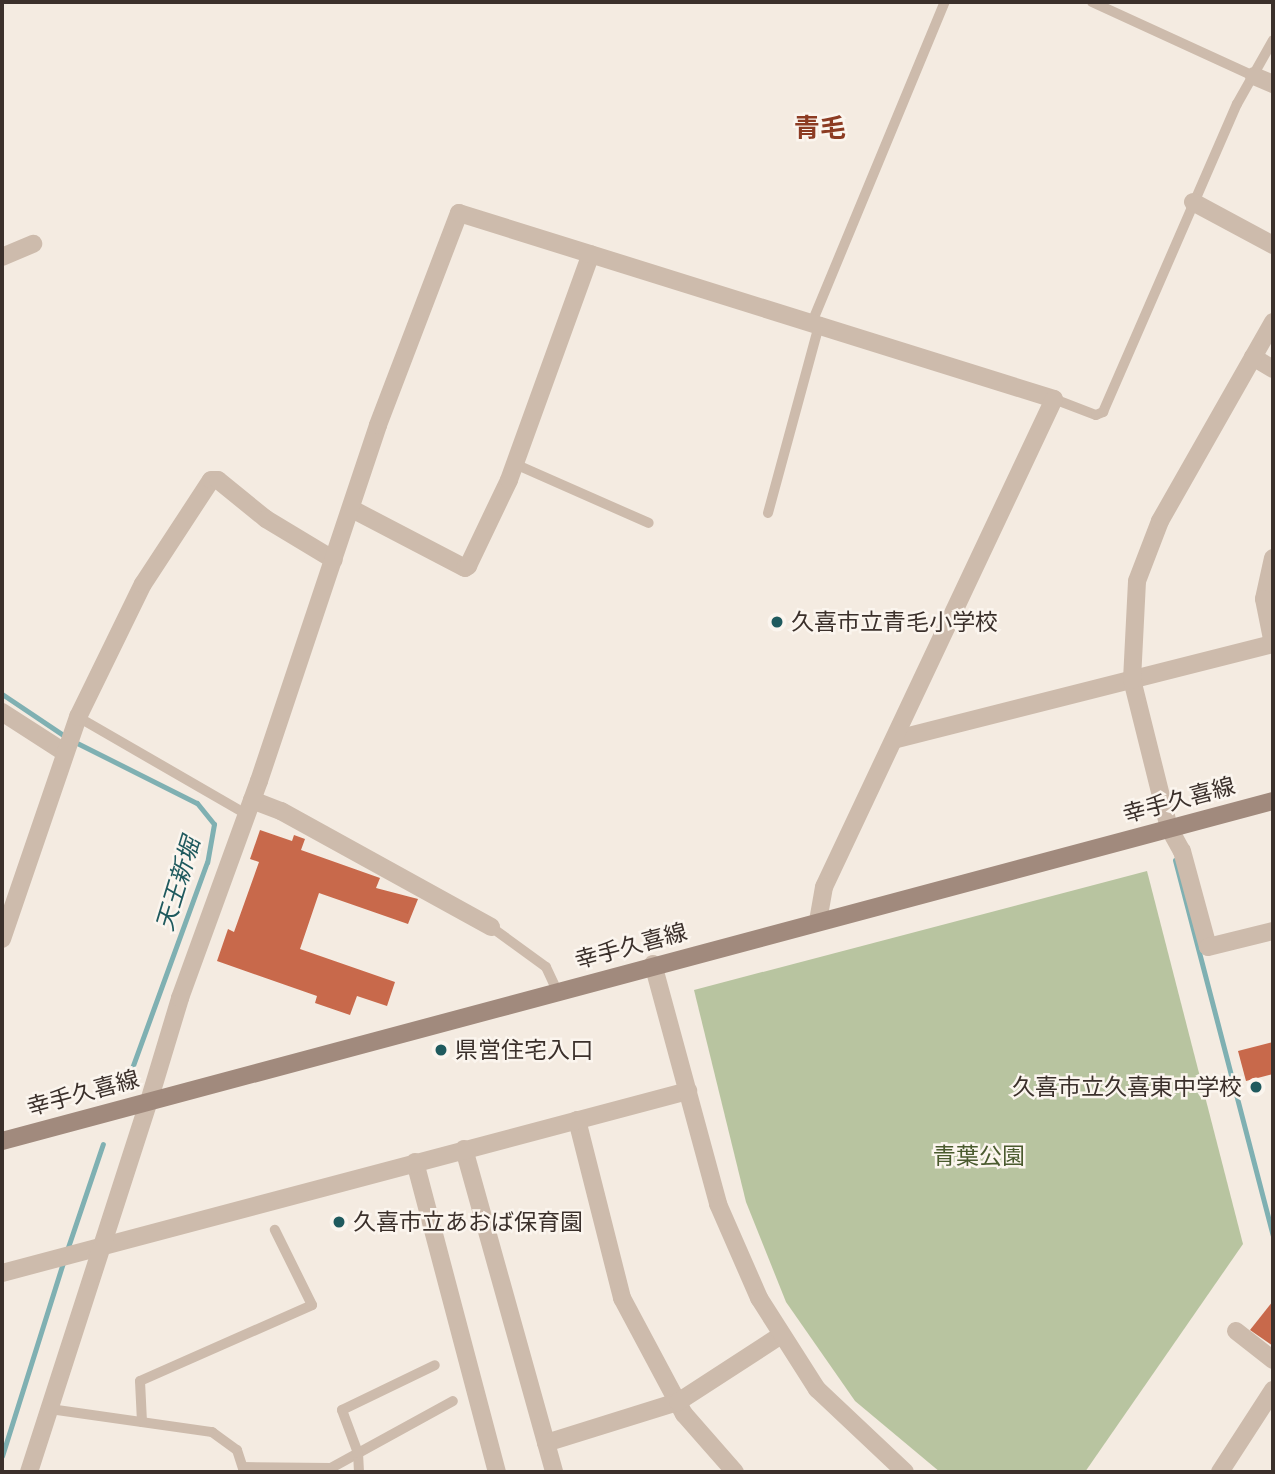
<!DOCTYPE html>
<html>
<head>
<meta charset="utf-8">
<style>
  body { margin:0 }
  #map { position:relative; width:1275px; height:1474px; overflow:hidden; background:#f4ebe1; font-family:"Space Grotesk","Noto Sans JP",sans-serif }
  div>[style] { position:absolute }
  .green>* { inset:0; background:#b8c4a0 }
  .stream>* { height:5px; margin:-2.5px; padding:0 2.5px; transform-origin:2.5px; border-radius:2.5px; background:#7fb0b2 }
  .building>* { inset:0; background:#c8694b }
  .service>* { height:10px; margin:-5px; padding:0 5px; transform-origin:5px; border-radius:5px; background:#cdbbac }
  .minor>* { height:18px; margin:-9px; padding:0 9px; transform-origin:9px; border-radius:9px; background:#cdbbac }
  .tertiary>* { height:18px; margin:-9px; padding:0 9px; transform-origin:9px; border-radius:9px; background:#cdbbac }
  .secondary>* { height:18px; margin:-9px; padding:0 9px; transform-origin:9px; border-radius:9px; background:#a18a7d }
  .dots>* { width:19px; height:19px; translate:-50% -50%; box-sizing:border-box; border:4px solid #fbf5ee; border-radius:50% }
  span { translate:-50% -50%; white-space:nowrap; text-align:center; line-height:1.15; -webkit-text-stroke:5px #fbf5ee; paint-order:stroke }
  .poi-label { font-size:23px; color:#3b302b }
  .left { translate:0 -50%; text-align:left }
  .right { translate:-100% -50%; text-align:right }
  .street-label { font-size:23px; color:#3b302b }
  .park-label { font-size:23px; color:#4a5a2e }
  .water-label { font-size:24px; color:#1f5a5e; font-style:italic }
  .quarter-label { font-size:26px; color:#8c3b22; font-weight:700 }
  .frame { position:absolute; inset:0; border:4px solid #3b302b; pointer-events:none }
</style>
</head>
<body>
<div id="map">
  <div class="green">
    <i style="clip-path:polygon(1147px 871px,1243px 1244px,1085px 1472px,940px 1472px,855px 1401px,786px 1302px,746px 1202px,694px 990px)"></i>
  </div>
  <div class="stream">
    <i style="left:2px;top:694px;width:77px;rotate:33.9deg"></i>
    <i style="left:75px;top:742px;width:136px;rotate:26.6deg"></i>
    <i style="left:197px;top:803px;width:27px;rotate:51deg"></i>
    <i style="left:214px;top:824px;width:39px;rotate:100deg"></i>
    <i style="left:207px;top:862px;width:222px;rotate:110deg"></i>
    <i style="left:1175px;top:860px;width:388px;rotate:75.4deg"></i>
    <i style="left:66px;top:1253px;width:115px;rotate:-71.3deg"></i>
    <i style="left:2px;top:1456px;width:203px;rotate:-72.5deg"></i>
  </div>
  <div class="building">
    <i style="clip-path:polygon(260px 830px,292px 841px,294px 835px,305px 839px,301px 850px,380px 878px,376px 888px,418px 899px,408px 924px,319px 893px,300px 949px,395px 982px,387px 1006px,357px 996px,350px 1015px,315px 1003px,317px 996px,217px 961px,228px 929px,234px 932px,259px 862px,250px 859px)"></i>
    <i style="clip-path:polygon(1273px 1042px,1273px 1074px,1246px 1081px,1238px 1051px)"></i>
    <i style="clip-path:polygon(1273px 1301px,1273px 1346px,1250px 1330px)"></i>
  </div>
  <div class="service">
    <i style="left:1092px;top:2px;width:178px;rotate:24.6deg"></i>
    <i style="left:813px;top:320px;width:344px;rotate:-67.5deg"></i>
    <i style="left:1054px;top:399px;width:45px;rotate:20.9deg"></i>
    <i style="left:1096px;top:415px;width:8px;rotate:-23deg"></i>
    <i style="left:1103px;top:412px;width:336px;rotate:-66.5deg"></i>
    <i style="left:1237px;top:104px;width:73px;rotate:-60.6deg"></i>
    <i style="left:515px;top:464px;width:146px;rotate:23.8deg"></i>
    <i style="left:768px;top:513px;width:198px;rotate:-74.8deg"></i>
    <i style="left:78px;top:717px;width:194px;rotate:30deg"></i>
    <i style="left:491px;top:927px;width:68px;rotate:36deg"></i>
    <i style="left:546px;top:967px;width:26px;rotate:65deg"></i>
    <i style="left:50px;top:1409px;width:164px;rotate:8.1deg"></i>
    <i style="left:212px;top:1432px;width:31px;rotate:36deg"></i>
    <i style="left:237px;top:1450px;width:23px;rotate:72deg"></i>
    <i style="left:142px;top:1422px;width:41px;rotate:-92.8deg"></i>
    <i style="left:140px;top:1381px;width:188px;rotate:-23.8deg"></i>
    <i style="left:312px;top:1305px;width:84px;rotate:-116.3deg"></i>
    <i style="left:243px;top:1467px;width:88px;rotate:0.7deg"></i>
    <i style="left:331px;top:1468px;width:139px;rotate:-28.8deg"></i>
    <i style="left:359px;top:1472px;width:19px;rotate:-93deg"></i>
    <i style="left:358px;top:1453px;width:46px;rotate:-110.4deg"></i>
    <i style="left:342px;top:1410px;width:103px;rotate:-25.8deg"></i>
  </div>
  <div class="minor">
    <i style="left:1254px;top:76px;width:21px;rotate:23deg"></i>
    <i style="left:1193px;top:202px;width:91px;rotate:28.3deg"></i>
    <i style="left:2px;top:257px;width:34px;rotate:-23deg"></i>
    <i style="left:1253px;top:357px;width:23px;rotate:31deg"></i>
    <i style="left:352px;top:509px;width:127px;rotate:27.6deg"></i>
    <i style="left:465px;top:568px;width:4px;rotate:-34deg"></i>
    <i style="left:468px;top:566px;width:95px;rotate:-64.5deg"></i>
    <i style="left:509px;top:480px;width:240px;rotate:-70.1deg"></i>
    <i style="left:1273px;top:558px;width:42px;rotate:102.4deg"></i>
    <i style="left:1264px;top:599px;width:46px;rotate:78.7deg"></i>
    <i style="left:2px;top:712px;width:74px;rotate:32.8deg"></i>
    <i style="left:897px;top:739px;width:388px;rotate:-14.2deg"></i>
    <i style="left:252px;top:800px;width:31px;rotate:21deg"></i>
    <i style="left:281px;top:811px;width:240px;rotate:28.9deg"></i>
    <i style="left:1169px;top:828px;width:26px;rotate:61deg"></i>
    <i style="left:1182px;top:851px;width:99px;rotate:74.8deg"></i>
    <i style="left:1208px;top:947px;width:67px;rotate:-13.8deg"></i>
    <i style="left:2px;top:939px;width:235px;rotate:-71.1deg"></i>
    <i style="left:78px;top:717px;width:148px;rotate:-64deg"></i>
    <i style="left:143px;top:584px;width:124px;rotate:-56.8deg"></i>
    <i style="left:211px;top:480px;width:7px"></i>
    <i style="left:218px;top:480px;width:62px;rotate:39.1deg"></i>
    <i style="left:266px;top:519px;width:79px;rotate:31.1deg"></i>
    <i style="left:149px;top:1101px;width:108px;rotate:-73.2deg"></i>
    <i style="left:180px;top:998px;width:231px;rotate:-70deg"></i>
    <i style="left:259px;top:781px;width:375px;rotate:-71.5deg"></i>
    <i style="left:378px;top:425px;width:227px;rotate:-69.1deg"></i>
    <i style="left:459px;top:213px;width:623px;rotate:17.36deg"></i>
    <i style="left:1054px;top:399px;width:539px;rotate:115.24deg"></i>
    <i style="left:824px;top:887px;width:35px;rotate:100deg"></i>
    <i style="left:577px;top:1120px;width:184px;rotate:75.8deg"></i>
    <i style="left:622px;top:1298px;width:132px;rotate:61.9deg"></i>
    <i style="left:684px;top:1414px;width:77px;rotate:48.7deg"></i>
    <i style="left:464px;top:1149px;width:335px;rotate:74.4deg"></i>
    <i style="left:415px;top:1162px;width:321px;rotate:75.2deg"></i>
    <i style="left:2px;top:1273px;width:710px;rotate:-14.86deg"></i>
    <i style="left:1236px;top:1331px;width:47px;rotate:38.1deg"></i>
    <i style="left:546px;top:1443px;width:138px;rotate:-17.3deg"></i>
    <i style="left:678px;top:1402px;width:123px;rotate:-33deg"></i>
    <i style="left:1220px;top:1472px;width:98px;rotate:-57.1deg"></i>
  </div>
  <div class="tertiary">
    <i style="left:1169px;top:828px;width:153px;rotate:-104deg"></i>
    <i style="left:1132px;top:680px;width:99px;rotate:-87.1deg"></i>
    <i style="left:1137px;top:581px;width:64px;rotate:-69deg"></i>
    <i style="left:1160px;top:521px;width:229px;rotate:-60.4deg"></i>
    <i style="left:653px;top:964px;width:249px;rotate:74.8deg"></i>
    <i style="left:718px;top:1204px;width:103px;rotate:66.4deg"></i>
    <i style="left:759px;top:1298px;width:108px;rotate:57.5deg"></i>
    <i style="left:817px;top:1389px;width:121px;rotate:43.3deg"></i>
    <i style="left:29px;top:1472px;width:390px;rotate:-72.1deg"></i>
  </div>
  <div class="secondary">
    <i style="left:2px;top:1141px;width:1316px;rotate:-14.98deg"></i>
  </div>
  <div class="dots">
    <i style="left:777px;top:622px;background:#1f5a5e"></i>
    <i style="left:441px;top:1050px;background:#1f5a5e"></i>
    <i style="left:1256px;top:1087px;background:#1f5a5e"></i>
    <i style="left:339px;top:1222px;background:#1f5a5e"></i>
  </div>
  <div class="poi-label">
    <span class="left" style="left:791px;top:622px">久喜市立青毛小学校</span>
    <span class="left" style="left:455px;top:1050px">県営住宅入口</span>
    <span class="right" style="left:1242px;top:1087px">久喜市立久喜東中学校</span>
    <span class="left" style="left:353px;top:1222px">久喜市立あおば保育園</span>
  </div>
  <div class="street-label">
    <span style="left:1179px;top:800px;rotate:-15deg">幸手久喜線</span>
    <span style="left:631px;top:946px;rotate:-15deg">幸手久喜線</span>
    <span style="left:83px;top:1093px;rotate:-15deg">幸手久喜線</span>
  </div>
  <div class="park-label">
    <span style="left:979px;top:1156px">青葉公園</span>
  </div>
  <div class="water-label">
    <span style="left:178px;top:884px;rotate:-73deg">天王新堀</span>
  </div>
  <div class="quarter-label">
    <span style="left:820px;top:129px">青毛</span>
  </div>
  <div class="frame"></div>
</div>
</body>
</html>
